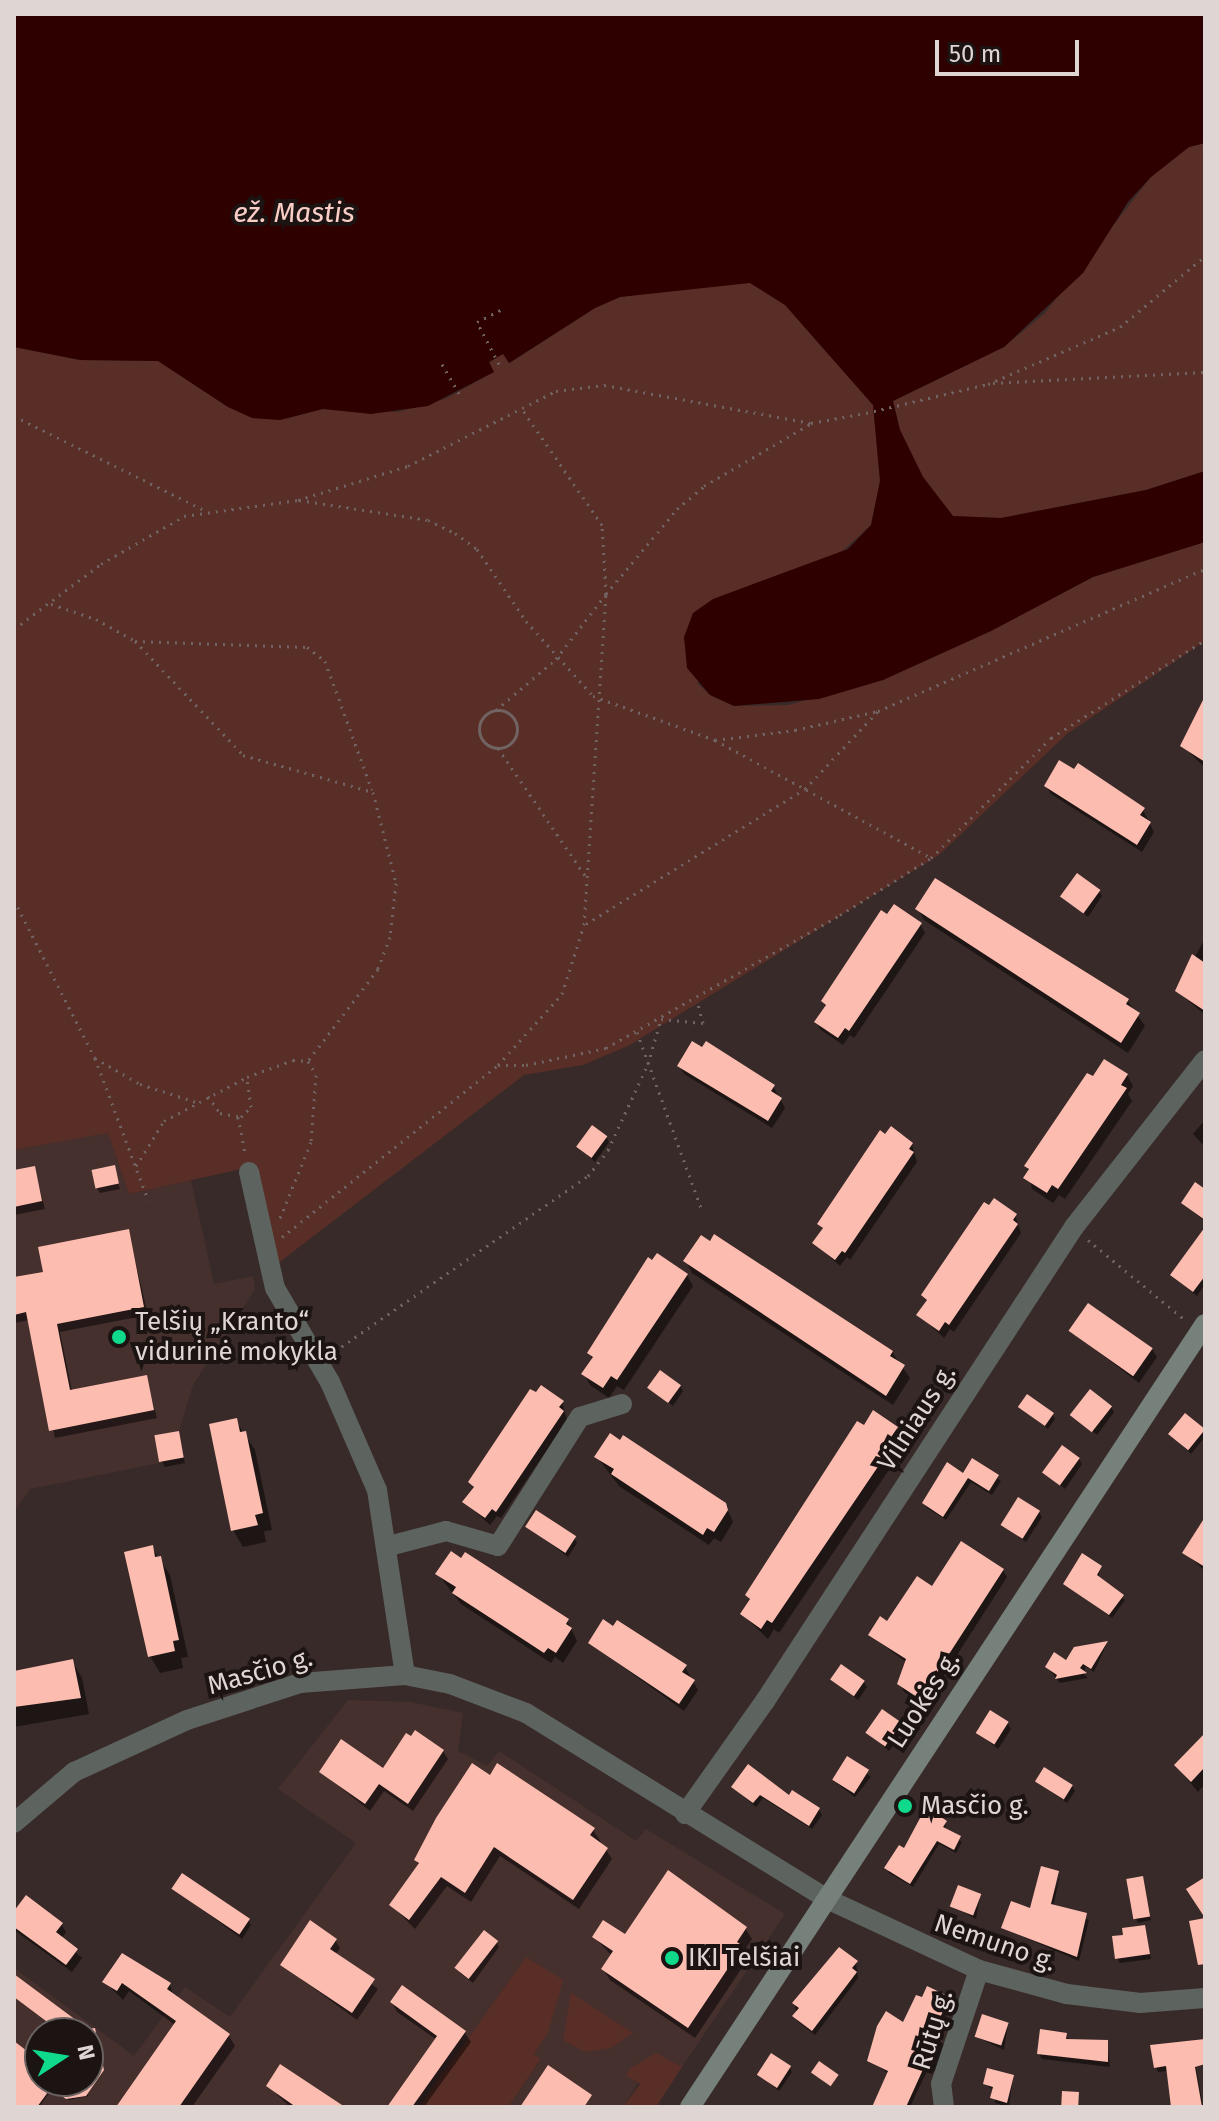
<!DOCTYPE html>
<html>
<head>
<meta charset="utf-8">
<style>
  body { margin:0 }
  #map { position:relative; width:1219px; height:2121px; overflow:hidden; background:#382a28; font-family:"Fira Sans",sans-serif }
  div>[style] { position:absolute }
  .built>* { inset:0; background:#45302d }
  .green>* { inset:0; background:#592e27 }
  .water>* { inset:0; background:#2e0000 }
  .shadow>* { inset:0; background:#0007; transform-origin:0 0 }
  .building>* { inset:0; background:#fdbcb0; transform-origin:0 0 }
  .path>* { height:3px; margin-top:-1.5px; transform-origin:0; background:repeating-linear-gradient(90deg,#706361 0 2px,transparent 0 8px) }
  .path>.ring { margin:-1.5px; padding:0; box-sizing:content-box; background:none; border:3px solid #706361; border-radius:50% }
  .minor>* { height:20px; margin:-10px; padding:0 10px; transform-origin:10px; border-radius:10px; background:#5d635f }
  .secondary>* { height:20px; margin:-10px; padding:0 10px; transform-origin:10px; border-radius:10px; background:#77817b }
  .dots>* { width:22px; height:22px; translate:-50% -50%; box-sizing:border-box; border:4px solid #1b1413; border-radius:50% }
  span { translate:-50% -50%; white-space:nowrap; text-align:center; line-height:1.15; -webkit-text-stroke:8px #1b1413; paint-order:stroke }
  .poi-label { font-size:26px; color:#dfd6d4 }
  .left { translate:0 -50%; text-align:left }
  .street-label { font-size:26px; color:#dfd6d4 }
  .water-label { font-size:28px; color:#facec6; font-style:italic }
  .frame { position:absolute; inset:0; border:16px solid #dfd6d4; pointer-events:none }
  .north { position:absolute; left:24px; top:2017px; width:80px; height:80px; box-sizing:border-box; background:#1b1413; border:2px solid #696260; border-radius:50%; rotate:78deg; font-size:22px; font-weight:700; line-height:32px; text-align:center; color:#dfd6d4 }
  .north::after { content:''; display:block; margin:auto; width:28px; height:36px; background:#0fd98a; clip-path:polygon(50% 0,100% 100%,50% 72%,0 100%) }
  .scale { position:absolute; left:935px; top:40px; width:144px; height:36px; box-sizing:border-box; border:4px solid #dfd6d4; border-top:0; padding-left:10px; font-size:24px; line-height:28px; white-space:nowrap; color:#dfd6d4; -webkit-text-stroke:6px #1b1413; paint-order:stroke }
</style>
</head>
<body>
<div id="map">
  <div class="built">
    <i style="clip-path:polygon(108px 1133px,129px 1194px,191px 1180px,214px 1284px,253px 1276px,255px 1289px,193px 1385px,179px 1431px,184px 1458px,30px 1489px,14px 1512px,14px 1150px)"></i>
    <i style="clip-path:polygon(evenodd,348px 1700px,410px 1702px,463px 1713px,458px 1751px,487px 1766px,499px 1751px,636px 1841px,646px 1829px,785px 1914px,682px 2067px,656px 2054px,623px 2107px,508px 2107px,541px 2060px,534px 2054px,548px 2033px,526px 1957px,419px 2107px,14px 2107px,14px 1968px,134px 2056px,185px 1987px,230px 2017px,356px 1843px,278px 1789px,348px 1700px,40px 2033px,88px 2033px,88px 2081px,40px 2081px,40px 2033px)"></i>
  </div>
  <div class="green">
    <i style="clip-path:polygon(1205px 143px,1205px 471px,1146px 490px,1001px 518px,953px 516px,923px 477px,900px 430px,893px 401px,1004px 347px,1045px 313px,1151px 177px,1189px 147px)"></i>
    <i style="clip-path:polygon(726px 283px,750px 283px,785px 305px,873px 405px,880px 481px,871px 525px,697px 683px,710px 695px,734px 706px,788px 705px,883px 680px,991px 631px,1093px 577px,1205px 542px,1205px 641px,1067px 734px,939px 855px,628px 1046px,583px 1065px,524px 1075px,264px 1274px,241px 1169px,129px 1194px,108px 1133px,14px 1150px,14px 347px,80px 360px,158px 361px,228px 407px,280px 420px,323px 409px,398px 412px,445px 399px,494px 372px,489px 363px,504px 353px,510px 363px,595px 308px,620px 297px)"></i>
    <i style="clip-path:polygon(526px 1957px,563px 1980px,548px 2033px,534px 2054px,541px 2059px,508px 2107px,419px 2107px)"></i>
    <i style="clip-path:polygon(571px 1993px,633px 2033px,611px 2048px,585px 2052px,563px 2040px)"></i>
    <i style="clip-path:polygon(656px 2053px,682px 2067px,656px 2107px,623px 2107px,640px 2084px,626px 2075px,631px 2068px)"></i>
  </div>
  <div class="water">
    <i style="clip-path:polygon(14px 14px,1205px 14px,1205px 143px,1189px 147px,1151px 177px,1128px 202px,1083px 273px,1004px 347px,893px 401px,900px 430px,923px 477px,953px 516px,1001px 518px,1146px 490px,1205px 471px,1205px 542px,1093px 577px,991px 631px,883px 680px,819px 699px,734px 706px,710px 695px,687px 668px,684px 637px,693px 613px,713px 599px,848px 549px,871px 525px,880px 481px,873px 405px,785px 305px,750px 283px,620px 297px,595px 308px,509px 363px,503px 354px,489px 362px,494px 372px,428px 406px,371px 414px,323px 409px,280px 420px,252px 418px,228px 407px,158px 361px,80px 360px,14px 347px)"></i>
  </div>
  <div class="shadow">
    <i style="clip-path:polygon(1205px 700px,1205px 768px,1182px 745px)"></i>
    <i style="clip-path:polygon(1046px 786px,1143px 810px,1154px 832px,1142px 852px,1051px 794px)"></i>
    <i style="clip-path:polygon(935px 880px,1127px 1000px,1145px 1026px,1128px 1053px,924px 920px,918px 909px)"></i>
    <i style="clip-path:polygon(1099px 891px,1102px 896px,1088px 917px,1063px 897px)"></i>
    <i style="clip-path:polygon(920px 924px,925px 933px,854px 1038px,850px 1035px,843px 1045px,821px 1030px,816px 1022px,826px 1007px,823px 1002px)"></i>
    <i style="clip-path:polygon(1205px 938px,1205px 1015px,1177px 991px)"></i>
    <i style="clip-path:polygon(703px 1050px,773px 1086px,785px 1108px,772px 1128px,684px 1074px,679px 1066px)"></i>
    <i style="clip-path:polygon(1127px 1075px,1133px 1086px,1128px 1094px,1132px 1101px,1065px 1199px,1059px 1195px,1053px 1203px,1032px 1189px,1027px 1166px,1093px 1079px)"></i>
    <i style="clip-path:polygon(1203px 1122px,1205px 1123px,1205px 1147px,1193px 1134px)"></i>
    <i style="clip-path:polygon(606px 1137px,609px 1142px,595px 1162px,579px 1148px)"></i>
    <i style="clip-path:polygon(912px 1144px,917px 1162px,850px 1260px,847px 1257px,840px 1266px,815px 1244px,824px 1231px,820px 1224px)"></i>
    <i style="clip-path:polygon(114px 1167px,120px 1189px,100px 1193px,97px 1188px)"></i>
    <i style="clip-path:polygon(34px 1169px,45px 1209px,14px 1215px,14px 1172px)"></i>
    <i style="clip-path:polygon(1205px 1191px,1205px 1221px,1183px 1204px)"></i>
    <i style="clip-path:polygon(1015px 1215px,1021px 1233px,954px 1332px,950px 1329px,944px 1338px,919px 1315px,928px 1302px,924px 1295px)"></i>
    <i style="clip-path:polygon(128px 1231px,148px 1315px,60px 1332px,72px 1391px,146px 1377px,157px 1418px,55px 1438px,30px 1320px,14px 1323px,14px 1279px,45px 1274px)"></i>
    <i style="clip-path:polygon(715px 1236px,892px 1352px,910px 1378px,893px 1405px,692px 1273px,686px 1261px)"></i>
    <i style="clip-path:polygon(1205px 1255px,1205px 1284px,1197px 1296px,1172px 1276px)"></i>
    <i style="clip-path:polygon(687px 1275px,693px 1286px,624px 1390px,617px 1386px,609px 1398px,590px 1385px,584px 1374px,593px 1360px,589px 1353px)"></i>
    <i style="clip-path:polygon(1071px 1331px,1152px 1349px,1157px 1357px,1139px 1383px)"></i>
    <i style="clip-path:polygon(680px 1386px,683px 1391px,673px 1406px,650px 1388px)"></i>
    <i style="clip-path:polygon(562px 1402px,567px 1420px,501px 1518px,497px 1516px,490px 1525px,465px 1502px,474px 1489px,470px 1482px)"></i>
    <i style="clip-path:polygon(1020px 1407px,1052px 1414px,1055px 1419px,1048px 1429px)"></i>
    <i style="clip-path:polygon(1111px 1407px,1114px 1412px,1097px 1435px,1074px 1416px)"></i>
    <i style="clip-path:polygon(236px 1421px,255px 1450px,272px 1530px,264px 1531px,266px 1542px,243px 1547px,233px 1530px)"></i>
    <i style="clip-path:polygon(864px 1428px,896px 1429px,903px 1440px,896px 1450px,899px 1455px,779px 1633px,774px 1629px,768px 1639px,742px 1614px,750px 1601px,747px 1595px)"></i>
    <i style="clip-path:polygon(1203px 1430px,1205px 1437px,1191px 1454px,1171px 1434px)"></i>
    <i style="clip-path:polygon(178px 1434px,185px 1463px,165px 1467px,162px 1462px)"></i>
    <i style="clip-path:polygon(597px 1457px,725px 1504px,733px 1522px,721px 1542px,714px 1538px,709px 1545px,619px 1486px)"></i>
    <i style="clip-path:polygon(1079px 1459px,1082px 1464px,1065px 1489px,1046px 1473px)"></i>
    <i style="clip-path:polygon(972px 1461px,1001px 1481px,992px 1495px,971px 1482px,946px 1520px,927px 1508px,924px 1503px,963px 1476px)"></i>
    <i style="clip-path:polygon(1039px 1512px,1042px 1517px,1026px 1542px,1003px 1525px)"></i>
    <i style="clip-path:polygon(528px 1527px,574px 1538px,577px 1543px,568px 1557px)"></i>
    <i style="clip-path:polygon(1205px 1528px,1205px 1571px,1185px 1553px)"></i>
    <i style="clip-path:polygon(152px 1548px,170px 1575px,188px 1657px,181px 1658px,183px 1668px,160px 1673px,150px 1656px)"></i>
    <i style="clip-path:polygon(1101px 1567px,1098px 1579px,1125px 1600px,1112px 1618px,1065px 1584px)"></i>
    <i style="clip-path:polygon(1003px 1570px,1007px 1577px,925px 1705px,904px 1692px,900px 1684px,907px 1663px,870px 1635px,932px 1588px)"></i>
    <i style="clip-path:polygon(438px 1574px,567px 1620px,577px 1641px,563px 1663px,555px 1657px,551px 1663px,461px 1604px)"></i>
    <i style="clip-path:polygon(590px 1643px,685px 1667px,698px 1690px,684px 1711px)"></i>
    <i style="clip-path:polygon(1107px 1643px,1094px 1672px,1086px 1667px,1083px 1673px,1088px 1678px,1060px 1683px,1047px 1667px)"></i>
    <i style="clip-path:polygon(72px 1661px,82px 1678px,89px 1714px,14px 1727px,14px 1671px)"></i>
    <i style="clip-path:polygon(833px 1679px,864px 1682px,867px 1687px,858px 1700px)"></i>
    <i style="clip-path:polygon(901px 1724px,904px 1729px,889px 1751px,868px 1733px)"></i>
    <i style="clip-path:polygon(1008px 1724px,1011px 1729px,998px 1749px,978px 1733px)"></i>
    <i style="clip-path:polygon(1205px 1736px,1205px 1784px,1198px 1792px,1176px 1766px)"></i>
    <i style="clip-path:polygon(443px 1751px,448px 1759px,413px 1811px,384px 1791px,370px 1811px,321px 1772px,384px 1771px)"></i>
    <i style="left:848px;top:1759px;width:29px;height:26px;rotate:38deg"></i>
    <i style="clip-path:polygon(1037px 1782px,1072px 1786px,1075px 1791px,1067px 1803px)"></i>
    <i style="clip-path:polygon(733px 1787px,819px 1810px,822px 1815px,812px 1829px,763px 1798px,756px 1807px)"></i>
    <i style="clip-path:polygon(946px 1822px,945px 1830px,962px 1842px,956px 1853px,939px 1844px,913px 1887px,889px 1873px,887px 1869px,904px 1851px)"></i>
    <i style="clip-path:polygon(593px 1830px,612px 1859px,579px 1909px,500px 1856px,471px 1902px,447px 1886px,415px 1929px,391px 1905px,419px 1866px,416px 1860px)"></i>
    <i style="clip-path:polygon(1043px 1868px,1059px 1874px,1046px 1913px,1060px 1876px,1053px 1907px,1089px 1920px,1079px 1961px,1003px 1928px,1012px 1903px,1031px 1910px)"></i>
    <i style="clip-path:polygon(1141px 1878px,1151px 1920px,1138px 1923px,1136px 1918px)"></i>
    <i style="clip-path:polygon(174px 1889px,248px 1920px,251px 1925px,242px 1939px)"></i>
    <i style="clip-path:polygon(980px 1896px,976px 1919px,952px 1906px)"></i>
    <i style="clip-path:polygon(14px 1915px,61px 1924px,66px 1932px,61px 1939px,82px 1958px,72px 1972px,14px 1930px)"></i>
    <i style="clip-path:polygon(1144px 1927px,1151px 1959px,1120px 1963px,1117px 1958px)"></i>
    <i style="clip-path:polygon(745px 1928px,752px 1939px,744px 1951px,748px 1959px,695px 2038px,610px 1980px,603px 1969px,612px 1956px,594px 1937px)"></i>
    <i style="clip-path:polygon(335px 1940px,340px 1948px,335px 1955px,378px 1989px,357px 2020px,282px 1965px)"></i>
    <i style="clip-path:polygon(496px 1942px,499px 1947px,473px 1983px,461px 1974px,458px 1969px)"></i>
    <i style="clip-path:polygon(856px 1962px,858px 1978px,815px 2035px,797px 2021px,795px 2003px)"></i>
    <i style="clip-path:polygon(105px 1982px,170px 1985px,174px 1997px,229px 2036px,235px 2046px,192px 2107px,118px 2107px,175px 2025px,129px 1991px,123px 2000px)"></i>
    <i style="clip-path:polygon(402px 1987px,465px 2033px,471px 2042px,424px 2107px,389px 2107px,437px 2040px,397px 2012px,392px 2002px)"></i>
    <i style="clip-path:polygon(949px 1998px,951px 2003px,935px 2037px,944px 2045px,935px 2072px,928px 2069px,910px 2107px,874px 2107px,889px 2074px,869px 2060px,904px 2025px)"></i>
    <i style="clip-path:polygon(1008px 2024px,1004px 2050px,977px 2037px)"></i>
    <i style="clip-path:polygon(1066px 2035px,1070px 2041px,1107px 2042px,1110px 2067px,1042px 2059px,1039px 2054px)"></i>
    <i style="clip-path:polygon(14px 2042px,40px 2061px,40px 2081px,68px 2081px,89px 2096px,69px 2100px,52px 2089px,39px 2107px,14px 2107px)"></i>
    <i style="clip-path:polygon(1193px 2049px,1203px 2107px,1174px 2107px,1169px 2071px,1158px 2072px,1156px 2067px)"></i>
    <i style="clip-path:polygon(789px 2067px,792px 2072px,779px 2091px,759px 2075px)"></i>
    <i style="clip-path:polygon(1013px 2077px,1009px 2107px,995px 2103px,994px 2091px,985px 2084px)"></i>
    <i style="clip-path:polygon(268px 2086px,341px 2107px,290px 2107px)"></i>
  </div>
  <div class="building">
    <i style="clip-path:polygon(1205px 696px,1205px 762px,1180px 746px)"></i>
    <i style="clip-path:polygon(1059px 760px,1074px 769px,1078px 763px,1145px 808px,1140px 815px,1151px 822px,1137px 845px,1044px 786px)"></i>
    <i style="left:1077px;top:873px;width:29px;height:29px;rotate:36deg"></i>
    <i style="clip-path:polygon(935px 878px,1129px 999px,1126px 1004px,1140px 1013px,1121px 1043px,915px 909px)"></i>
    <i style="clip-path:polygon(894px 904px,922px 923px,849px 1031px,845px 1028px,838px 1038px,814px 1022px,826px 1005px,821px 1001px,881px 910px,887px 914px)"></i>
    <i style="clip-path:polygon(1192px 954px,1205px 963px,1205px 1011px,1175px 991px)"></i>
    <i style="clip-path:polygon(692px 1041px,702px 1047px,706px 1041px,775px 1085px,771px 1091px,782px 1098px,768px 1121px,677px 1066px)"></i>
    <i style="clip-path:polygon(1104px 1059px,1128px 1074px,1121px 1085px,1127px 1088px,1058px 1189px,1052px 1185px,1047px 1193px,1023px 1178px,1029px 1169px,1024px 1166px,1087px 1073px,1093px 1076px)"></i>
    <i style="left:592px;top:1125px;width:19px;height:27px;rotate:36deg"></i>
    <i style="clip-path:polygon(891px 1126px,913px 1143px,909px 1149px,914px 1152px,845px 1253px,842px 1251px,835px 1260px,812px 1243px,823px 1228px,817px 1224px,880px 1130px,885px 1134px)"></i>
    <i style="left:115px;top:1165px;width:19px;height:24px;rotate:78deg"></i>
    <i style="clip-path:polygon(35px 1166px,42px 1201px,14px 1207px,14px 1170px)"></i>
    <i style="clip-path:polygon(1195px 1182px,1205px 1189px,1205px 1220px,1181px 1203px)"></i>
    <i style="clip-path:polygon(994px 1198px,1017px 1214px,1013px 1220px,1018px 1224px,949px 1325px,945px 1322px,939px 1331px,916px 1315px,927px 1300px,921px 1295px,984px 1202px,989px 1205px)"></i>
    <i style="clip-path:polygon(1205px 1227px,1205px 1276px,1193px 1292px,1170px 1275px)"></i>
    <i style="clip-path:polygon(129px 1229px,144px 1307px,57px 1324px,70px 1390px,147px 1375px,154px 1410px,49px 1431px,26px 1312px,14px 1315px,14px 1277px,43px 1272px,38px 1247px)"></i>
    <i style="clip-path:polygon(714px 1234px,893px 1351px,890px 1356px,905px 1365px,886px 1396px,683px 1261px,701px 1235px,710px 1241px)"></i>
    <i style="clip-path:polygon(657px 1253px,688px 1274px,617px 1380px,611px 1376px,603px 1388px,581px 1374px,593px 1357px,587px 1353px,648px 1257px,652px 1260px)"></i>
    <i style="left:1088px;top:1303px;width:79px;height:34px;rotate:35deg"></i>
    <i style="left:660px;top:1370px;width:26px;height:22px;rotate:36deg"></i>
    <i style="clip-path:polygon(541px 1385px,564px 1401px,559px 1407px,564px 1411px,496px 1512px,492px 1509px,485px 1518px,462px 1502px,474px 1487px,468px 1482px,530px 1389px,536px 1392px)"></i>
    <i style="left:1090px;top:1389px;width:28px;height:33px;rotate:38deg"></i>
    <i style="left:1027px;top:1394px;width:33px;height:16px;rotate:35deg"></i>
    <i style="clip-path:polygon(873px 1410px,898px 1427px,889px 1440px,894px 1443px,772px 1623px,767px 1620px,761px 1629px,740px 1614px,750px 1599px,745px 1595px,857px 1421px,864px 1425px)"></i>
    <i style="left:1185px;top:1413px;width:26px;height:27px;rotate:39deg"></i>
    <i style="clip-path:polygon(237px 1418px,240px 1432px,246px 1431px,263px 1513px,255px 1515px,258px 1525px,231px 1531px,209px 1424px)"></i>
    <i style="left:179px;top:1431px;width:27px;height:25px;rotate:80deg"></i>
    <i style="clip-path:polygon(610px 1433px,620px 1440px,623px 1435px,726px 1503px,728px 1510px,714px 1532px,707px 1528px,703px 1535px,611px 1474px,614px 1469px,594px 1457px)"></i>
    <i style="left:1062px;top:1445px;width:22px;height:34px;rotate:36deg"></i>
    <i style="clip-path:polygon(972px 1458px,999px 1475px,989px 1491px,968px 1478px,943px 1517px,922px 1503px,947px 1462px,963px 1473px)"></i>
    <i style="left:1018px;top:1497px;width:26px;height:33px;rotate:32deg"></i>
    <i style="left:536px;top:1510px;width:48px;height:20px;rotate:33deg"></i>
    <i style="clip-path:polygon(1205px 1517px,1205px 1567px,1182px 1553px)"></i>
    <i style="clip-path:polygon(961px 1541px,1004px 1569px,920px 1699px,897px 1684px,906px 1659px,868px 1635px,880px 1616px,887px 1621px,917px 1576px,932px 1586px)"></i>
    <i style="clip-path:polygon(153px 1545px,155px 1557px,161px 1556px,179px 1640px,173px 1641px,175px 1651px,148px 1657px,124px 1552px)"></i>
    <i style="clip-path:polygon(451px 1551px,461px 1558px,465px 1552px,569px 1619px,566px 1624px,572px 1628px,556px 1653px,548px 1648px,544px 1653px,452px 1593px,456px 1587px,435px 1574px)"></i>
    <i style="clip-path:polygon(1082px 1553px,1102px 1566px,1097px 1575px,1124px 1595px,1109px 1615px,1063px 1584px)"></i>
    <i style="clip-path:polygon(603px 1619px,613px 1626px,617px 1620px,687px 1665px,682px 1672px,695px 1680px,679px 1704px,588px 1643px)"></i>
    <i style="clip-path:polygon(1108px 1641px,1091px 1669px,1083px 1664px,1080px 1668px,1087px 1673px,1055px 1679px,1057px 1675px,1045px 1667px,1054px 1652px,1066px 1660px,1074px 1647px)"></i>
    <i style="clip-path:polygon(73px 1659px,81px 1698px,14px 1707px,14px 1671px)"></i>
    <i style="left:841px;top:1664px;width:29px;height:19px;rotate:35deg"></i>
    <i style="left:882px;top:1709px;width:24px;height:29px;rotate:35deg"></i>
    <i style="left:990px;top:1710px;width:22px;height:27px;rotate:32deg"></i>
    <i style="clip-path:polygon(415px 1730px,444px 1750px,408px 1804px,379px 1784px,365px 1804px,319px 1772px,341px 1739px,383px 1768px,406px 1733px,411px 1736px)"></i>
    <i style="clip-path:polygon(1205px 1733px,1205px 1767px,1191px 1782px,1174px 1765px)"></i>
    <i style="left:847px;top:1756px;width:26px;height:28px;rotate:32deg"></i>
    <i style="clip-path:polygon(472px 1763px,490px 1775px,497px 1763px,595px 1828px,590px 1835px,608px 1848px,573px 1900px,494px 1847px,465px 1893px,441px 1877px,409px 1920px,389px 1905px,419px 1863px,414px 1860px,436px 1818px)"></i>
    <i style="clip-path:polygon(748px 1764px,789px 1795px,792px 1790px,820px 1808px,809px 1826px,760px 1795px,753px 1803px,731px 1787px)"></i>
    <i style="left:1044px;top:1767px;width:34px;height:17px;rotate:32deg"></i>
    <i style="clip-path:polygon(926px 1807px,947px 1821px,943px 1827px,961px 1836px,954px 1850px,937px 1841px,910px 1884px,884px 1868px,899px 1845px,904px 1848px)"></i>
    <i style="clip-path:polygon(1041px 1866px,1059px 1871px,1051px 1904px,1087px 1913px,1077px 1957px,1001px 1928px,1011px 1901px,1030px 1908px)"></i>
    <i style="clip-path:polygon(668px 1870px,747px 1927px,737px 1942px,743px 1946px,688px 2028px,601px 1969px,613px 1951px,592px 1937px,603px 1920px,625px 1934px)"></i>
    <i style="left:182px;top:1873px;width:82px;height:19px;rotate:34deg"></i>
    <i style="left:1143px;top:1876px;width:41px;height:17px;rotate:80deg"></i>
    <i style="clip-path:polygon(1205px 1877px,1205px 1918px,1186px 1889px)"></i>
    <i style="left:958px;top:1885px;width:25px;height:23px;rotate:21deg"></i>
    <i style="clip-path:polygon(26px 1895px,63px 1923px,56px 1932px,78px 1949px,66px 1965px,14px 1927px,14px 1911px)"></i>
    <i style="clip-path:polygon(1205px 1918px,1205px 1964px,1198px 1965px,1189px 1921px)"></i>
    <i style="clip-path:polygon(310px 1920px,337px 1939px,330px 1949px,375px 1979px,352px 2013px,280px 1965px)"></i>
    <i style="clip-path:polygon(1145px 1925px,1150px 1954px,1115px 1959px,1112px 1936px,1123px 1935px,1122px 1928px)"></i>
    <i style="left:484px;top:1930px;width:18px;height:48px;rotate:38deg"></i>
    <i style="clip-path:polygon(839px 1947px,858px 1961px,852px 1968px,857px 1972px,812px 2031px,792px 2016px,799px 2008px,792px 2003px)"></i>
    <i style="clip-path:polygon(122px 1953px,171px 1983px,167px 1989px,230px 2034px,179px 2107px,116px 2107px,176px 2021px,122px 1983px,117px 1991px,102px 1982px)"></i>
    <i style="clip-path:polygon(14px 1974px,88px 2029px,95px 2028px,104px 2070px,86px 2096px,66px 2099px,51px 2088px,37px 2107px,14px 2107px,14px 2041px,40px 2061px,40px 2081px,88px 2081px,88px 2033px,62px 2033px,14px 1997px)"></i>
    <i style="clip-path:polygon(402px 1985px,466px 2031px,412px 2107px,387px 2107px,437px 2036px,390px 2002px)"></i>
    <i style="clip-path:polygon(927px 1986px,950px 1997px,932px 2034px,942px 2039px,932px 2069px,925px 2065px,906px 2107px,872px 2107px,888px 2071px,867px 2061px,877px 2026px,886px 2011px,903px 2022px,916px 1995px,922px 1997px)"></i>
    <i style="left:982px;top:2014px;width:28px;height:24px;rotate:18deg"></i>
    <i style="clip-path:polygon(1040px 2029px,1067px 2033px,1066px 2039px,1108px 2040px,1108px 2062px,1037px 2054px)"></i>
    <i style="clip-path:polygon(1205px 2039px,1205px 2064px,1195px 2067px,1202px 2107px,1171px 2107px,1166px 2066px,1154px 2068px,1150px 2045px)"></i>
    <i style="left:771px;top:2053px;width:24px;height:26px;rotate:33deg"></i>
    <i style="left:819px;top:2061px;width:24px;height:14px;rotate:35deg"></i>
    <i style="clip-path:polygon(280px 2064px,345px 2107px,296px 2107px,266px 2086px)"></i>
    <i style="clip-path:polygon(548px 2065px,592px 2095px,584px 2107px,520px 2107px)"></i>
    <i style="clip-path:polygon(987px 2068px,1014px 2075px,1007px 2103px,990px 2098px,993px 2087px,983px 2084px)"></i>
    <i style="left:1062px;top:2091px;width:17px;height:16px;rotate:3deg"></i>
  </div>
  <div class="path">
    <i style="left:442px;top:364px;width:34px;rotate:60deg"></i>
    <i style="left:499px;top:364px;width:47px;rotate:-117.6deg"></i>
    <i style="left:477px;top:322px;width:30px;rotate:-27deg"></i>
    <i style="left:993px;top:383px;width:212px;rotate:-3deg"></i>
    <i style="left:14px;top:416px;width:214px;rotate:26.3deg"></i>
    <i style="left:299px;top:500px;width:131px;rotate:8.8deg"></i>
    <i style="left:428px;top:520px;width:30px;rotate:26deg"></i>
    <i style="left:455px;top:533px;width:27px;rotate:36deg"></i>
    <i style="left:477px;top:549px;width:87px;rotate:55.8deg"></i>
    <i style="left:526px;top:621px;width:101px;rotate:48.2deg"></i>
    <i style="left:593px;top:696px;width:130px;rotate:19.8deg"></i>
    <i style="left:715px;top:740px;width:81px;rotate:-7.1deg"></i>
    <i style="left:795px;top:730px;width:85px;rotate:-12.9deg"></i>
    <i style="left:878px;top:711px;width:357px;rotate:-23.5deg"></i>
    <i style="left:51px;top:604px;width:47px;rotate:18.4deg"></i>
    <i style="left:96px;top:619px;width:45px;rotate:29.4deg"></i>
    <i style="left:135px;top:641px;width:157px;rotate:46.5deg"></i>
    <i style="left:243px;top:755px;width:135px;rotate:15.9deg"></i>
    <i style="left:373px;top:792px;width:94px;rotate:75.8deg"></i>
    <i style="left:396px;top:883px;width:54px;rotate:96.3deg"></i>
    <i style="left:390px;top:937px;width:34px;rotate:111deg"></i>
    <i style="left:378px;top:969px;width:116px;rotate:127.3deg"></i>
    <i style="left:308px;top:1061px;width:16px;rotate:60deg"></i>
    <i style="left:316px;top:1075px;width:67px;rotate:94.3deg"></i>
    <i style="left:311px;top:1142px;width:82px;rotate:112.2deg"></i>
    <i style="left:14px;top:629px;width:109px;rotate:-36.8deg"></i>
    <i style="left:101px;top:564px;width:96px;rotate:-30deg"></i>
    <i style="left:184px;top:516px;width:115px;rotate:-8deg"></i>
    <i style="left:298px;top:500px;width:115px;rotate:-17.2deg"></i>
    <i style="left:408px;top:466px;width:166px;rotate:-26.9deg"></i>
    <i style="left:556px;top:391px;width:48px;rotate:-7.1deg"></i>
    <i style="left:604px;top:385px;width:210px;rotate:10.4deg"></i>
    <i style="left:811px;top:423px;width:56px;rotate:-10.3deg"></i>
    <i style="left:866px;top:413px;width:125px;rotate:-13.4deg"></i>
    <i style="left:988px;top:384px;width:144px;rotate:-23.4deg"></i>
    <i style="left:1120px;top:327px;width:111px;rotate:-39.9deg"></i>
    <i style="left:135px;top:641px;width:172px;rotate:2deg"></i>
    <i style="left:307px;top:647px;width:23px;rotate:38deg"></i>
    <i style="left:325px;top:661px;width:137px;rotate:70deg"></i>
    <i style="left:496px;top:710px;width:79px;rotate:-40.4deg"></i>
    <i style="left:556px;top:659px;width:82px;rotate:-52.4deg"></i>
    <i style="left:606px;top:594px;width:69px;rotate:-93.3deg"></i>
    <i style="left:602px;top:525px;width:141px;rotate:-124.6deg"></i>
    <i class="ring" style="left:479px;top:710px;width:35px;height:35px"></i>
    <i style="left:715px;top:740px;width:245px;rotate:28.6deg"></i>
    <i style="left:498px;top:748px;width:160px;rotate:55.7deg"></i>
    <i style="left:14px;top:900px;width:178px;rotate:62.9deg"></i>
    <i style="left:95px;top:1058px;width:152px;rotate:69.5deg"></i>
    <i style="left:586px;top:924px;width:257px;rotate:-31.7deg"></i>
    <i style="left:805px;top:789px;width:107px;rotate:-46.9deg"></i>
    <i style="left:637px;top:1032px;width:187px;rotate:70deg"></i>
    <i style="left:95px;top:1058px;width:52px;rotate:30deg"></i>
    <i style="left:140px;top:1084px;width:59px;rotate:17.8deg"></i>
    <i style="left:498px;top:1065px;width:28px"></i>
    <i style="left:526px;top:1065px;width:82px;rotate:-12deg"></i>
    <i style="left:606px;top:1048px;width:269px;rotate:-29.6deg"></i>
    <i style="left:840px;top:915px;width:107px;rotate:-32.1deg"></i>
    <i style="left:931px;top:858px;width:170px;rotate:-45deg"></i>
    <i style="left:1051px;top:738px;width:183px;rotate:-32.5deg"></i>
    <i style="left:208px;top:1096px;width:21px;rotate:55deg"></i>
    <i style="left:220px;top:1113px;width:21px;rotate:11deg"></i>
    <i style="left:241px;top:1117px;width:14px;rotate:-45deg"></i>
    <i style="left:251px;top:1107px;width:30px;rotate:-98deg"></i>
    <i style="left:238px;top:1117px;width:37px;rotate:79deg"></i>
    <i style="left:136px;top:1166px;width:53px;rotate:-58.1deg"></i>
    <i style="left:164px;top:1121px;width:94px;rotate:-27.9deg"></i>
    <i style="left:247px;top:1077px;width:49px;rotate:-20.3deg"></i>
    <i style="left:293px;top:1060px;width:15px;rotate:4deg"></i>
    <i style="left:282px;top:1237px;width:276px;rotate:-38.5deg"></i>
    <i style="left:498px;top:1065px;width:96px;rotate:-48deg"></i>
    <i style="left:562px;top:994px;width:72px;rotate:-72.3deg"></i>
    <i style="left:584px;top:925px;width:332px;rotate:-86.2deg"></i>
    <i style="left:606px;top:594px;width:111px;rotate:-50.1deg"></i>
    <i style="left:677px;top:509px;width:35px;rotate:-40deg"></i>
    <i style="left:704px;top:486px;width:123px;rotate:-30.3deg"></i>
    <i style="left:1088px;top:1240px;width:124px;rotate:39.5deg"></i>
    <i style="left:335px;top:1351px;width:308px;rotate:-34.7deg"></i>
    <i style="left:588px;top:1176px;width:33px;rotate:-52deg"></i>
    <i style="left:608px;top:1150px;width:95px;rotate:-65.1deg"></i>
    <i style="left:648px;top:1064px;width:47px;rotate:-73.9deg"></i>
    <i style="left:661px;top:1019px;width:42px;rotate:5.4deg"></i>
    <i style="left:703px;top:1023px;width:24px;rotate:-105deg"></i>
  </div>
  <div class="minor">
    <i style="left:249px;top:1172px;width:119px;rotate:77.4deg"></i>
    <i style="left:275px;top:1288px;width:109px;rotate:59.7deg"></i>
    <i style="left:330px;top:1382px;width:118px;rotate:66.5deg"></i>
    <i style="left:377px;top:1490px;width:187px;rotate:81.4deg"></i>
    <i style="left:389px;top:1546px;width:59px;rotate:-14.7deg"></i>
    <i style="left:446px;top:1531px;width:54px;rotate:16.1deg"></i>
    <i style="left:498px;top:1546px;width:153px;rotate:-57.6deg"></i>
    <i style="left:580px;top:1417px;width:44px;rotate:-17.2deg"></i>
    <i style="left:685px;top:1814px;width:138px;rotate:-54.7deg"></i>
    <i style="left:765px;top:1701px;width:566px;rotate:-56.9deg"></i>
    <i style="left:1074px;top:1227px;width:212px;rotate:-51.9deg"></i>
    <i style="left:14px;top:1823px;width:79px;rotate:-40.4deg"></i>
    <i style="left:74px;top:1772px;width:124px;rotate:-24.7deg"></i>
    <i style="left:187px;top:1720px;width:119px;rotate:-18.1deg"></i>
    <i style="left:300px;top:1683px;width:105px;rotate:-4.4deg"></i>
    <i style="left:405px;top:1675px;width:46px;rotate:11.3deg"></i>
    <i style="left:450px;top:1684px;width:81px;rotate:20.9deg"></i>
    <i style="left:526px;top:1713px;width:354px;rotate:31.7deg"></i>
    <i style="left:827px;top:1899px;width:168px;rotate:25deg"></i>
    <i style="left:979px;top:1970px;width:91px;rotate:15.3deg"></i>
    <i style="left:1067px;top:1994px;width:74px;rotate:7deg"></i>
    <i style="left:1140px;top:2003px;width:65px;rotate:-4.4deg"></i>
    <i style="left:944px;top:2107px;width:23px;rotate:-97deg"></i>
    <i style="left:941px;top:2084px;width:120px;rotate:-71.6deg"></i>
  </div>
  <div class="secondary">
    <i style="left:690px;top:2107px;width:937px;rotate:-56.67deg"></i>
  </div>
  <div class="dots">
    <i style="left:119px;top:1337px;background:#0fd98a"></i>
    <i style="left:905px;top:1806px;background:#0fd98a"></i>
    <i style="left:672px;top:1958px;background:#0fd98a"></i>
  </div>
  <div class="poi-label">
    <span class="left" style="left:135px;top:1337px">Telšių „Kranto“<br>vidurinė mokykla</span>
    <span class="left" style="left:921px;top:1806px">Masčio g.</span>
    <span class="left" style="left:688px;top:1958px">IKI Telšiai</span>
  </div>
  <div class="street-label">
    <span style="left:917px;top:1418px;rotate:-57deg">Vilniaus g.</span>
    <span style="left:260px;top:1672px;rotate:-16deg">Masčio g.</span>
    <span style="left:924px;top:1700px;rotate:-57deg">Luokės g.</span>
    <span style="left:995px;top:1943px;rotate:19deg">Nemuno g.</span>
    <span style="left:933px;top:2030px;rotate:-73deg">Rūtų g.</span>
  </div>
  <div class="water-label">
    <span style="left:294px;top:213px">ež. Mastis</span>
  </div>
  <div class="frame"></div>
  <div class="north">N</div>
  <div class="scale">50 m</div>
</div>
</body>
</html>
